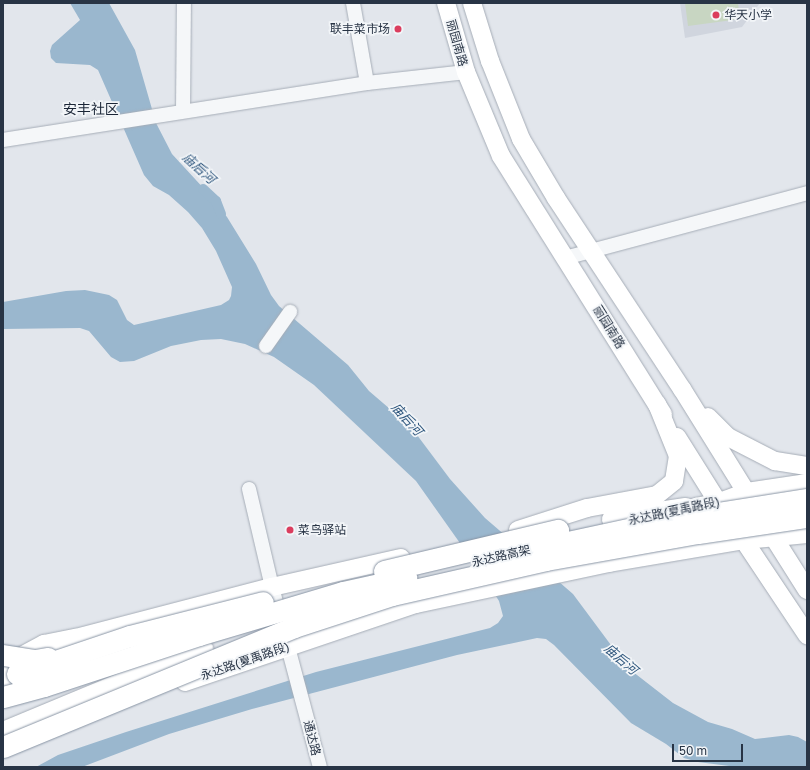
<!DOCTYPE html>
<html>
<head>
<meta charset="utf-8">
<style>
  body { margin:0 }
  #map { position:relative; width:810px; height:770px; overflow:hidden; background:#e2e6ec; font-family:"Golos Text","Noto Sans SC",sans-serif }
  div>[style] { position:absolute }
  .built>* { inset:0; background:#d0d5de }
  .green>* { inset:0; background:#c8d6c2 }
  .water>* { inset:0; background:#9ab7ce }
  .canal>* { height:10px; margin:-5px; padding:0 5px; transform-origin:5px; border-radius:5px; background:#9ab7ce }
  .roads { filter:drop-shadow(0 0 1px #a6adb7) drop-shadow(0 0 1px #a6adb7) }
  .minor>* { height:14px; margin:-7px; padding:0 7px; transform-origin:7px; border-radius:7px; background:#f5f7f9 }
  .major>* { height:18px; margin:-9px; padding:0 9px; transform-origin:9px; border-radius:9px; background:#fff }
  .highway>* { height:21px; margin:-10.5px; padding:0 10.5px; transform-origin:10.5px; border-radius:10.5px; background:#fff }
  .bridges { filter:drop-shadow(0 0 1px #8894a4) drop-shadow(0 0 1px #8894a4) }
  .highway-bridge>* { height:21px; margin:-10.5px; padding:0 10.5px; transform-origin:10.5px; border-radius:10.5px; background:#fff }
  .dots>* { width:11px; height:11px; translate:-50% -50%; box-sizing:border-box; border:2px solid #f2f5f8; border-radius:50% }
  span { translate:-50% -50%; white-space:nowrap; text-align:center; line-height:1.15; -webkit-text-stroke:3.5px #f2f5f8; paint-order:stroke }
  .poi-label { font-size:12px; color:#283445 }
  .left { translate:0 -50%; text-align:left }
  .right { translate:-100% -50%; text-align:right }
  .street-label { font-size:12px; color:#283445 }
  .water-label { font-size:13px; color:#2e567d; font-style:italic }
  .quarter-label { font-size:14px; color:#1a2536 }
  .frame { position:absolute; inset:0; border:4px solid #283445; pointer-events:none }
  .scale { position:absolute; left:672px; top:744px; width:71px; height:18px; box-sizing:border-box; border:2px solid #283445; border-top:0; padding-left:5px; font-size:12px; line-height:14px; white-space:nowrap; color:#283445; -webkit-text-stroke:3px #f2f5f8; paint-order:stroke }
</style>
</head>
<body>
<div id="map">
  <div class="built">
    <i style="clip-path:polygon(680px 3px,760px 3px,742px 27px,685px 38px)"></i>
  </div>
  <div class="green">
    <i style="clip-path:polygon(685px 3px,738px 3px,740px 19px,688px 26px)"></i>
  </div>
  <div class="water">
    <i style="clip-path:polygon(70px 3px,109px 3px,135px 50px,156px 123px,172px 154px,207px 192px,227px 217px,256px 264px,271px 295px,279px 306px,348px 365px,369px 391px,411px 427px,450px 479px,485px 518px,573px 594px,628px 668px,673px 703px,708px 722px,732px 729px,755px 739px,789px 735px,798px 737px,807px 742px,807px 767px,737px 767px,698px 762px,684px 758px,666px 744px,631px 723px,554px 645px,546px 639px,537px 638px,457px 655px,252px 709px,169px 734px,82px 767px,36px 767px,58px 755px,126px 732px,316px 672px,490px 628px,498px 623px,503px 616px,499px 601px,479px 570px,416px 481px,314px 385px,274px 357px,245px 344px,221px 339px,201px 340px,171px 346px,134px 361px,120px 362px,111px 357px,89px 331px,80px 328px,3px 329px,3px 302px,66px 291px,85px 290px,109px 295px,117px 300px,127px 320px,134px 325px,221px 305px,229px 300px,231px 296px,232px 287px,216px 251px,202px 228px,188px 212px,169px 195px,153px 186px,144px 175px,98px 70px,90px 65px,56px 63px,51px 58px,50px 51px,52px 45px,80px 20px)"></i>
  </div>
  <div class="canal">
    <i style="left:203px;top:189px;width:18px;rotate:43deg"></i>
    <i style="left:216px;top:201px;width:14px;rotate:69deg"></i>
  </div>
  <div class="roads">
    <div class="minor">
      <i style="left:353px;top:3px;width:81px;rotate:80.1deg"></i>
      <i style="left:183px;top:111px;width:108px;rotate:-89.5deg"></i>
      <i style="left:3px;top:140px;width:368px;rotate:-8.9deg"></i>
      <i style="left:367px;top:83px;width:100px;rotate:-6.3deg"></i>
      <i style="left:565px;top:258px;width:251px;rotate:-15deg"></i>
      <i style="left:266px;top:346px;width:42px;rotate:-54.8deg"></i>
      <i style="left:249px;top:489px;width:101px;rotate:76.8deg"></i>
      <i style="left:272px;top:587px;width:186px;rotate:75.1deg"></i>
    </div>
    <div class="major">
      <i style="left:446px;top:3px;width:72px;rotate:73.8deg"></i>
      <i style="left:466px;top:72px;width:91px;rotate:67.4deg"></i>
      <i style="left:501px;top:156px;width:305px;rotate:57.9deg"></i>
      <i style="left:472px;top:3px;width:61px;rotate:72.8deg"></i>
      <i style="left:490px;top:61px;width:84px;rotate:68.3deg"></i>
      <i style="left:521px;top:139px;width:69px;rotate:59.3deg"></i>
      <i style="left:556px;top:198px;width:229px;rotate:56.6deg"></i>
      <i style="left:682px;top:389px;width:134px;rotate:58.1deg"></i>
      <i style="left:708px;top:417px;width:28px;rotate:45deg"></i>
      <i style="left:728px;top:437px;width:53px;rotate:27.1deg"></i>
      <i style="left:775px;top:461px;width:32px;rotate:9deg"></i>
      <i style="left:677px;top:437px;width:89px;rotate:57.9deg"></i>
      <i style="left:695px;top:507px;width:22px;rotate:-10deg"></i>
      <i style="left:717px;top:503px;width:32px;rotate:-20deg"></i>
      <i style="left:747px;top:492px;width:61px;rotate:-8.5deg"></i>
      <i style="left:518px;top:530px;width:72px;rotate:-17.7deg"></i>
      <i style="left:587px;top:508px;width:71px;rotate:-10.5deg"></i>
      <i style="left:657px;top:495px;width:22px;rotate:-39deg"></i>
      <i style="left:674px;top:481px;width:25px;rotate:-81deg"></i>
      <i style="left:678px;top:456px;width:56px;rotate:-112deg"></i>
      <i style="left:769px;top:530px;width:71px;rotate:57.7deg"></i>
      <i style="left:739px;top:533px;width:123px;rotate:56.3deg"></i>
      <i style="left:3px;top:666px;width:47px;rotate:-28.2deg"></i>
      <i style="left:44px;top:644px;width:33px;rotate:-11deg"></i>
      <i style="left:76px;top:638px;width:203px;rotate:-14.6deg"></i>
      <i style="left:272px;top:587px;width:132px;rotate:-12.7deg"></i>
      <i style="left:185px;top:682px;width:244px;rotate:-18.7deg"></i>
      <i style="left:416px;top:604px;width:197px;rotate:-12deg"></i>
      <i style="left:609px;top:563px;width:138px;rotate:-9.6deg"></i>
      <i style="left:745px;top:540px;width:62px;rotate:-5.5deg"></i>
    </div>
    <div class="highway">
      <i style="left:612px;top:519px;width:74px;rotate:-8.6deg"></i>
      <i style="left:3px;top:679px;width:15px;rotate:-20deg"></i>
      <i style="left:3px;top:732px;width:216px;rotate:-22.6deg"></i>
    </div>
  </div>
  <div class="bridges">
    <div class="highway-bridge">
      <i style="left:540px;top:548px;width:123px;rotate:-12.2deg"></i>
      <i style="left:660px;top:522px;width:149px;rotate:-8.9deg"></i>
      <i style="left:384px;top:571px;width:179px;rotate:-13.3deg"></i>
      <i style="left:3px;top:655px;width:32px;rotate:9deg"></i>
      <i style="left:35px;top:660px;width:13px;rotate:-9deg"></i>
      <i style="left:17px;top:674px;width:119px;rotate:-18.6deg"></i>
      <i style="left:130px;top:636px;width:137px;rotate:-14.3deg"></i>
      <i style="left:3px;top:697px;width:42px;rotate:-15deg"></i>
      <i style="left:44px;top:686px;width:163px;rotate:-18.2deg"></i>
      <i style="left:199px;top:635px;width:150px;rotate:-16.6deg"></i>
      <i style="left:343px;top:592px;width:65px;rotate:-12.5deg"></i>
      <i style="left:3px;top:747px;width:315px;rotate:-22.4deg"></i>
      <i style="left:294px;top:627px;width:103px;rotate:-18.1deg"></i>
      <i style="left:392px;top:595px;width:158px;rotate:-12.8deg"></i>
      <i style="left:546px;top:560px;width:154px;rotate:-10.1deg"></i>
      <i style="left:698px;top:533px;width:110px;rotate:-8.4deg"></i>
    </div>
  </div>
  <div class="dots">
    <i style="left:716px;top:15px;background:#db3d5e"></i>
    <i style="left:398px;top:29px;background:#db3d5e"></i>
    <i style="left:290px;top:530px;background:#db3d5e"></i>
  </div>
  <div class="poi-label">
    <span class="left" style="left:724px;top:15px">华天小学</span>
    <span class="right" style="left:390px;top:29px">联丰菜市场</span>
    <span class="left" style="left:298px;top:530px">菜鸟驿站</span>
  </div>
  <div class="street-label">
    <span style="left:457px;top:43px;rotate:74deg">丽园南路</span>
    <span style="left:609px;top:327px;rotate:58deg">丽园南路</span>
    <span style="left:674px;top:511px;rotate:-12deg">永达路(夏禹路段)</span>
    <span style="left:501px;top:556px;rotate:-13deg">永达路高架</span>
    <span style="left:245px;top:661px;rotate:-19deg">永达路(夏禹路段)</span>
    <span style="left:312px;top:738px;rotate:76deg">通达路</span>
  </div>
  <div class="water-label">
    <span style="left:199px;top:168px;rotate:42deg">庙后河</span>
    <span style="left:407px;top:419px;rotate:48deg">庙后河</span>
    <span style="left:621px;top:659px;rotate:41deg">庙后河</span>
  </div>
  <div class="quarter-label">
    <span style="left:91px;top:109px">安丰社区</span>
  </div>
  <div class="frame"></div>
  <div class="scale">50 m</div>
</div>
</body>
</html>
